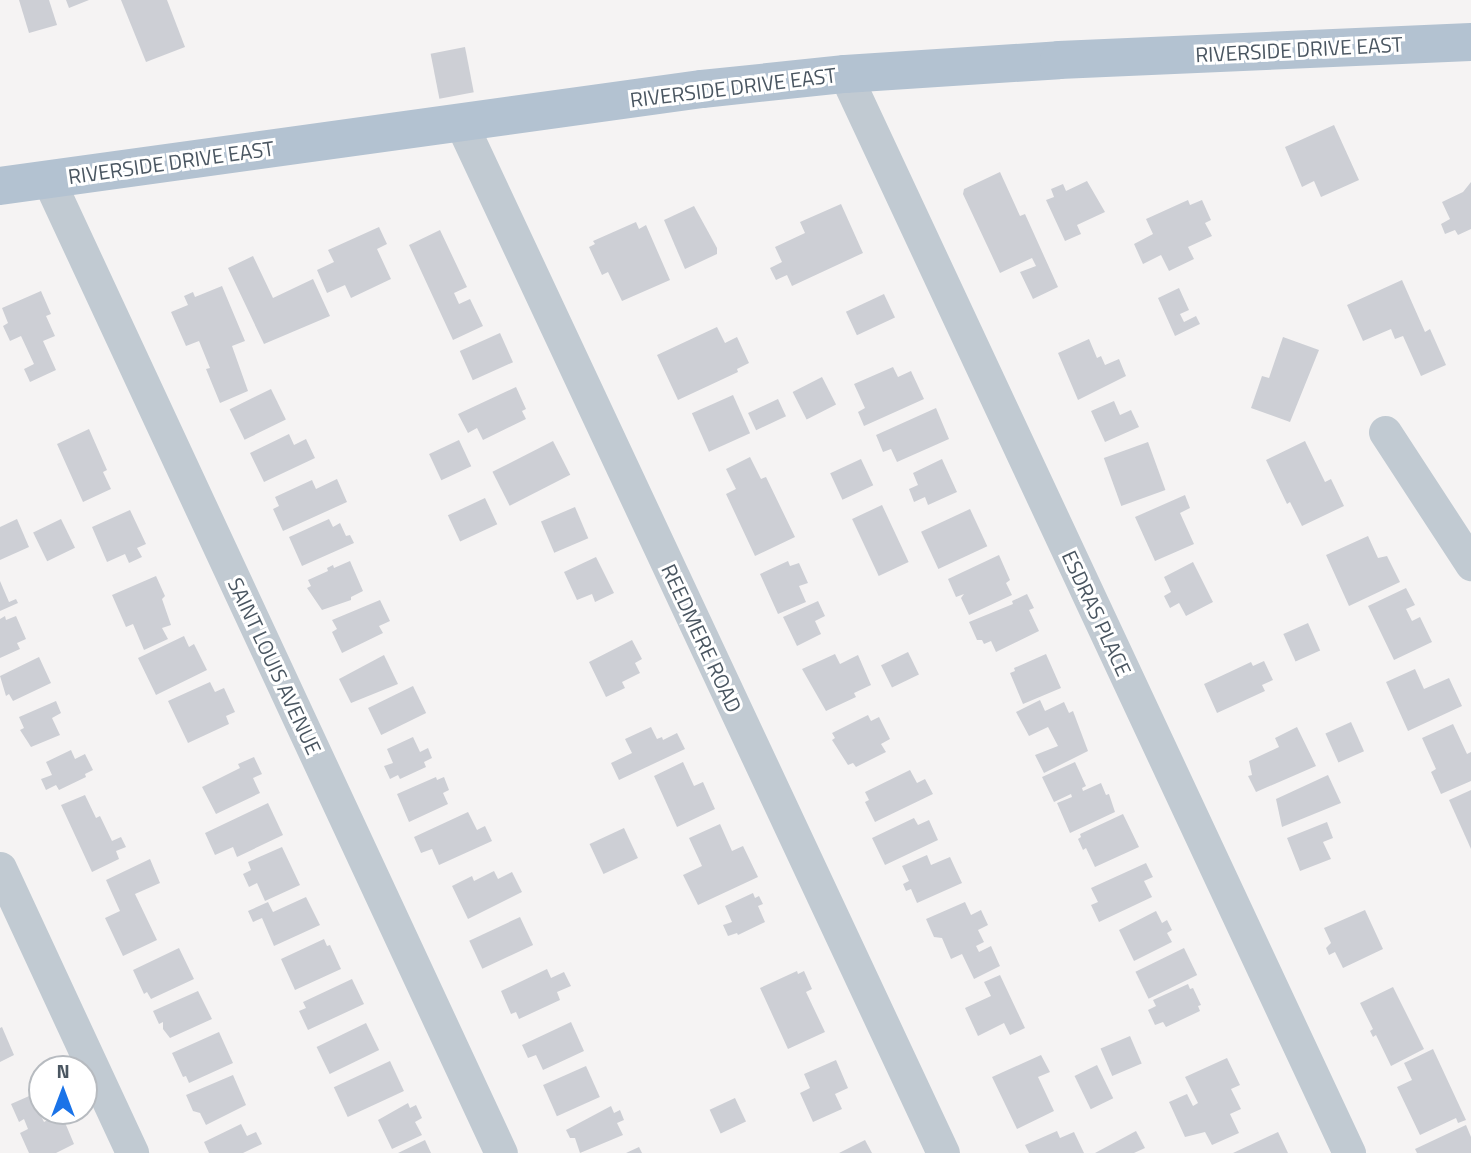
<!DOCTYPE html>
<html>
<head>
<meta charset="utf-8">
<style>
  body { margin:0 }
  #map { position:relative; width:1471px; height:1153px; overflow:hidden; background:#f5f3f3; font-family:"Titillium Web",sans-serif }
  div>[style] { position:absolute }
  .building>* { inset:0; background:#cdcfd5; transform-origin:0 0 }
  .minor>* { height:33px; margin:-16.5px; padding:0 16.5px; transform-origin:16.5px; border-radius:16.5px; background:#c1cad2 }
  .major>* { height:38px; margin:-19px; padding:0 19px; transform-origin:19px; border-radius:19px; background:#b3c2d1 }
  span { translate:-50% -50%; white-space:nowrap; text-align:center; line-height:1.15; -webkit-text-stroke:6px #fff; paint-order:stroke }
  .street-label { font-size:21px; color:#4a5661 }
  .north { position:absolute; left:28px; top:1055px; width:70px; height:70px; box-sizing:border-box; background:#fff; border:2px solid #b7bbc0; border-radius:50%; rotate:0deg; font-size:19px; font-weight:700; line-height:28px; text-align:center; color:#4a5661 }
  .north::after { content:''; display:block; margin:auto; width:24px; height:32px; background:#1a73e8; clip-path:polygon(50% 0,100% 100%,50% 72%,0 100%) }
</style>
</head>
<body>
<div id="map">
  <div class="building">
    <i style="clip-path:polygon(19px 0,49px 0,57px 25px,29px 33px)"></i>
    <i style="clip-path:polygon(66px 0,89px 0,69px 8px)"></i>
    <i style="clip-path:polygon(121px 0,167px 0,185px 47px,146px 62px)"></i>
    <i style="left:465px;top:47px;width:46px;height:35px;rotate:79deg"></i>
    <i style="clip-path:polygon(1334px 125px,1359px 180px,1321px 197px,1314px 181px,1302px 187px,1285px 147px)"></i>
    <i style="clip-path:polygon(1000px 172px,1020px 216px,1025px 214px,1058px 287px,1033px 299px,1020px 272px,1036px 266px,1032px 258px,1000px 273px,963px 194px,964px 189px)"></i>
    <i style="clip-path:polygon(1087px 181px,1105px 212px,1077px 225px,1081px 234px,1065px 241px,1046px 200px,1054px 197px,1051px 189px,1063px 184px,1066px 191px)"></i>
    <i style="clip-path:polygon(1471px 182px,1471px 229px,1458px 235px,1455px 230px,1445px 234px,1441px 224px,1450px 219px,1442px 202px,1463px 192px)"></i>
    <i style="clip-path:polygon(1188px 200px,1190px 205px,1202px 200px,1211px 220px,1205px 223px,1212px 236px,1188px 247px,1194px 259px,1169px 271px,1161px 255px,1143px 264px,1134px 244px,1153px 234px,1146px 219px)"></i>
    <i style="clip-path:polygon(841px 204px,863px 253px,792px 286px,787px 275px,776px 280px,770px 268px,782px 262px,775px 247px,805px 233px,800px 222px)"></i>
    <i style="clip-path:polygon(694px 206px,717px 248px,717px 254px,685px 269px,664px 220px)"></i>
    <i style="clip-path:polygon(636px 222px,639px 229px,646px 225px,670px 280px,622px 301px,608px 272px,602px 275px,589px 247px,595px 244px,593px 241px)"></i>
    <i style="clip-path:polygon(379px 227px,387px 244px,377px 249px,391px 279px,351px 298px,345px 285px,327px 293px,317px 270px,334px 262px,328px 250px)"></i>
    <i style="clip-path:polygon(440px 230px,467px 287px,454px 293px,459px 304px,470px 299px,483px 326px,453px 340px,409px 245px)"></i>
    <i style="clip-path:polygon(253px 256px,273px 298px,313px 279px,330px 316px,264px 344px,228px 268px)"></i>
    <i style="clip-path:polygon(1402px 280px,1425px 332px,1430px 329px,1446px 365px,1421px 376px,1403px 336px,1395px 339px,1391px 329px,1363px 341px,1347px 305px)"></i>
    <i style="clip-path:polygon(222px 286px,245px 341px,232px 346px,248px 391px,220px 403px,206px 369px,210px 368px,199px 341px,186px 346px,171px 312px,188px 305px,184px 296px,193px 292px,195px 297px)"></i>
    <i style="clip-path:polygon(1179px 288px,1189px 310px,1180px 314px,1184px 322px,1196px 316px,1200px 324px,1175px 336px,1158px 298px)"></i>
    <i style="clip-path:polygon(41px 291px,51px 314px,46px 316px,55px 336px,43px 341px,56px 370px,30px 382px,24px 369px,34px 364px,21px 336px,10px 341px,3px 326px,8px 323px,2px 308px)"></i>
    <i style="left:884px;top:294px;width:26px;height:42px;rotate:65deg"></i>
    <i style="clip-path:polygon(717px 327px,725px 343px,737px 337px,749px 363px,737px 369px,738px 372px,678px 400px,657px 355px)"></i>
    <i style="left:500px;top:333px;width:32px;height:44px;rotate:66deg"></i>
    <i style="clip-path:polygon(1283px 337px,1319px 350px,1290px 422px,1251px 408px,1262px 376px,1269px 378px)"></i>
    <i style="clip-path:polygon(1089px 339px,1097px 358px,1101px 356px,1105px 365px,1119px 359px,1126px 376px,1078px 400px,1058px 353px)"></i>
    <i style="clip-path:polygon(893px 367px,898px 377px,911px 371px,924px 399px,864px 426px,858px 412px,865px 408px,854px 384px)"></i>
    <i style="left:822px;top:377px;width:31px;height:33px;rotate:63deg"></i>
    <i style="clip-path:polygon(516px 387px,526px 409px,522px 411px,526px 419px,483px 440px,477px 428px,468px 433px,458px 414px)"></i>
    <i style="left:271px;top:389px;width:34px;height:46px;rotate:64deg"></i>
    <i style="left:733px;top:395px;width:42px;height:45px;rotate:66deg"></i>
    <i style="left:778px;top:399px;width:19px;height:33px;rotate:65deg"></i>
    <i style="clip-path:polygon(1114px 401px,1120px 415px,1131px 410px,1139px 427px,1105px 442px,1091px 411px)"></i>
    <i style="clip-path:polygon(936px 408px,949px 439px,897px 462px,891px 449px,883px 452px,876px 435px)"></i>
    <i style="clip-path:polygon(89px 429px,107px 470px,103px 472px,111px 489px,83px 502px,57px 444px)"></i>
    <i style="clip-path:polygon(289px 434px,294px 445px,306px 439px,315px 458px,264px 482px,250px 453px)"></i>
    <i style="left:459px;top:440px;width:29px;height:33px;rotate:65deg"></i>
    <i style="left:553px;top:441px;width:38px;height:68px;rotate:63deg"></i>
    <i style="clip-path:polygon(1305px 441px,1325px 482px,1331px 479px,1344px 506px,1302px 526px,1290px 502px,1287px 504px,1266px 460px)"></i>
    <i style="left:1148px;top:442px;width:51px;height:47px;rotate:70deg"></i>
    <i style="clip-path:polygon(750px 457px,761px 479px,766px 477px,795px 537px,755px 556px,726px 494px,736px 489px,726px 469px)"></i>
    <i style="left:861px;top:459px;width:29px;height:34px;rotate:65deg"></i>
    <i style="clip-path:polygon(942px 459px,957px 492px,928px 505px,925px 497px,914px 502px,909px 489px,918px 485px,913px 473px)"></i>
    <i style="clip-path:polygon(337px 479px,347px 502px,283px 531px,273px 509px,279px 506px,275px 497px,312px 480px,316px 489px)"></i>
    <i style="clip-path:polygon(1185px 495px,1190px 508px,1180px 513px,1194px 544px,1155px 561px,1135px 517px)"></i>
    <i style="left:485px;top:498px;width:29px;height:41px;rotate:65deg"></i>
    <i style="left:882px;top:505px;width:63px;height:33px;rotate:65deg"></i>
    <i style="left:575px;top:507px;width:34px;height:37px;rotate:67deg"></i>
    <i style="left:970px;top:509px;width:41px;height:54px;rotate:65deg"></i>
    <i style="clip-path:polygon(130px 510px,146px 544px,137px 548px,142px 557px,129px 563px,125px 554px,107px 562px,92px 527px)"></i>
    <i style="clip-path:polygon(17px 519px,29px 547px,0 560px,0 527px)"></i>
    <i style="left:61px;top:519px;width:32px;height:31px;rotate:64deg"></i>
    <i style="clip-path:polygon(329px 519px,333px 527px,340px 523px,346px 536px,350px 535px,354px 543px,302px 566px,289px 537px)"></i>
    <i style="clip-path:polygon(1368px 536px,1378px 558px,1387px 556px,1400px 582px,1349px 606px,1326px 555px)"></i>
    <i style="clip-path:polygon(999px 555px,1010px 580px,1006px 583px,1012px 595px,969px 615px,961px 598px,964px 594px,956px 597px,948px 579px)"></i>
    <i style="clip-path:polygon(596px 557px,614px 593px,595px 602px,592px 594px,577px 600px,564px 572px)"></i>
    <i style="clip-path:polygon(350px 561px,363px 591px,351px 597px,351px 600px,322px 610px,307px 588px,311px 586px,308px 580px,328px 571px,327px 568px,333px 565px,334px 568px)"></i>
    <i style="clip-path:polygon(788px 561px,790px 566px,799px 563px,808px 583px,799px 586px,806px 602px,778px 614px,760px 574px)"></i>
    <i style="clip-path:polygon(1193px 562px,1213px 602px,1186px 616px,1179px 603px,1170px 608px,1164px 596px,1171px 592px,1164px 577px)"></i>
    <i style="clip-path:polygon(156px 576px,165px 596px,162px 599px,171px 625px,162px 628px,168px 639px,144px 650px,133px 624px,126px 627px,112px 595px)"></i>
    <i style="clip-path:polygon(0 581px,9px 602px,16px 599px,18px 603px,0 611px)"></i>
    <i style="clip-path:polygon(1406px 588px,1415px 605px,1406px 609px,1412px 621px,1420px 617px,1432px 642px,1394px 660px,1368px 606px)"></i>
    <i style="clip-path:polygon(1027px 594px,1034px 608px,1029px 610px,1039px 631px,996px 652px,991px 641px,984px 644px,982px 640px,977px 640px,969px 622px,1013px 604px,1012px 601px)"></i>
    <i style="clip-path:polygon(380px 600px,390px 621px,379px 626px,383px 633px,342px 653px,332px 632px,337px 629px,332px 620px)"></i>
    <i style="clip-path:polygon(818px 601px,825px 616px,815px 621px,821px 634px,797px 646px,783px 617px)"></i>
    <i style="clip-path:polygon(5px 616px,6px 620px,16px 616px,26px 639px,17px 643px,20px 649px,0 658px,0 619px)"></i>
    <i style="left:1308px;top:623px;width:30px;height:27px;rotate:66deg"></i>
    <i style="clip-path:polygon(184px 636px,189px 647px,194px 644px,207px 670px,156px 695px,138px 658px)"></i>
    <i style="clip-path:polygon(632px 640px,642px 659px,635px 663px,640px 673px,622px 682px,625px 688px,606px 697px,589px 662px)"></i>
    <i style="left:908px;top:652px;width:25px;height:30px;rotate:64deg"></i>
    <i style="clip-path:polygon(835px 654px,840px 664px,858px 655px,871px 685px,854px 693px,856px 697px,826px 711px,802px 669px)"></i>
    <i style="clip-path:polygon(1046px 654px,1061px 688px,1023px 704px,1010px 673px,1015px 671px,1014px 668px)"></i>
    <i style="clip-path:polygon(384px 655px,398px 684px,351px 703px,339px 679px)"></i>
    <i style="clip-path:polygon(39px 657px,51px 683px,13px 701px,9px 694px,6px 696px,0 676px)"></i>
    <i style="clip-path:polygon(1264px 661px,1273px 680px,1262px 685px,1265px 691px,1217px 713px,1204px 684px,1251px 662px,1253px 666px)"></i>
    <i style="clip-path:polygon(1415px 669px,1424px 689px,1449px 678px,1462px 706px,1408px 731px,1386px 682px)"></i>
    <i style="clip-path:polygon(210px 682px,215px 692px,224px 688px,235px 712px,226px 716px,229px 724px,188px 743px,168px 701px)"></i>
    <i style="left:413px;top:686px;width:30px;height:50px;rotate:64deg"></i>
    <i style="clip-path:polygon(1040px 700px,1045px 711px,1064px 702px,1069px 713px,1073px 711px,1088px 751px,1044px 773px,1035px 755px,1058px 746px,1048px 727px,1029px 736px,1016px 712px)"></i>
    <i style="clip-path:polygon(56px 701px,61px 713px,52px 718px,60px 735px,31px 747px,20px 730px,24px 728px,19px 717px)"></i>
    <i style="clip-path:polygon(868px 715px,871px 721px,879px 717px,890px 739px,881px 744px,886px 752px,856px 767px,853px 763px,848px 765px,832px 740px,835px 738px,832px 733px)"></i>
    <i style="left:1351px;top:722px;width:32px;height:28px;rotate:66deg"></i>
    <i style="clip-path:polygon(1453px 724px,1467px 754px,1471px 752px,1471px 781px,1441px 794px,1431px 772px,1436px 769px,1422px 738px)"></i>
    <i style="clip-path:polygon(651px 727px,657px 739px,662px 737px,663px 740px,677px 733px,685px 749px,619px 780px,611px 763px,632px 753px,625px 739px)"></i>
    <i style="clip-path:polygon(1297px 727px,1316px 766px,1256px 792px,1248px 776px,1252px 775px,1249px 761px,1279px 747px,1275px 738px)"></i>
    <i style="clip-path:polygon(413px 737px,420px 752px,428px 748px,432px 758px,424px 762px,426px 767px,400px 779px,398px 775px,390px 779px,384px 766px,393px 763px,387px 749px)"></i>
    <i style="clip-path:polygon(71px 750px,75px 759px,85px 754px,93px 770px,85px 774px,86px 777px,59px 790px,56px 785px,46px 790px,41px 779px,52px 775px,46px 762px)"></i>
    <i style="clip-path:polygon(254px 757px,262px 774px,253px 778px,260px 793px,216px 814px,202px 787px,240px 768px,238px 764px)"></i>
    <i style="clip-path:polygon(683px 762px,694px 786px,703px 782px,715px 809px,677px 827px,654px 776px)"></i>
    <i style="clip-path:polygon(1075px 762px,1086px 786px,1082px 788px,1083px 791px,1101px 783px,1106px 795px,1109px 794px,1115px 812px,1070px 833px,1057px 803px,1072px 797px,1071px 794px,1054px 802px,1042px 777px)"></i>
    <i style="clip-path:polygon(910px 770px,917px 783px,925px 779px,933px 794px,875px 822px,865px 802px,869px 800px,865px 792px)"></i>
    <i style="clip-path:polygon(1328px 775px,1341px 803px,1282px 827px,1276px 799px)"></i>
    <i style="clip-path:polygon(436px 777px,437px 780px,444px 777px,449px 790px,443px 793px,448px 804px,409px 822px,397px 794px)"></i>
    <i style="clip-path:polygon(1471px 790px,1471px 849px,1449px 800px)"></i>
    <i style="clip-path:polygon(85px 795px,96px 818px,100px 816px,112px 841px,121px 837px,126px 847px,116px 851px,119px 859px,92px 872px,61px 805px)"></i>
    <i style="clip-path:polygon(268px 803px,283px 835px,237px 857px,233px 847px,215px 855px,205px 833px)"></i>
    <i style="clip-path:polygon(468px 812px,477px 830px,485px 826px,492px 841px,439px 865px,432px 849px,421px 853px,414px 837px)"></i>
    <i style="clip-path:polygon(1123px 814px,1139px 847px,1095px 867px,1086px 848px,1083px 850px,1078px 839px,1081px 837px,1080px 834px)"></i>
    <i style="clip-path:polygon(914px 818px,918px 825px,929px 820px,938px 840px,885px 865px,872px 838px)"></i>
    <i style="clip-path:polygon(1327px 822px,1333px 838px,1323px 842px,1331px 859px,1300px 871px,1287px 838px)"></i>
    <i style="clip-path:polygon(720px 824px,732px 851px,743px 846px,758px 877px,698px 905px,683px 875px,702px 866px,689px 838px)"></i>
    <i style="left:624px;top:828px;width:33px;height:38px;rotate:65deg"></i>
    <i style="clip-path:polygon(282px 847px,300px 885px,265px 901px,257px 883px,249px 887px,243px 874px,251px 870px,248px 862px)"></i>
    <i style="clip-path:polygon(927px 855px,931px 865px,950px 857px,962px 883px,917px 903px,911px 889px,906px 891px,903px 884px,909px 881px,902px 866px)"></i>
    <i style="clip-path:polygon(150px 859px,160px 883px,135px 894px,157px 940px,123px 956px,105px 918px,120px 911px,106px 880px)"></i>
    <i style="clip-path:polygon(1146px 863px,1153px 877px,1144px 881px,1152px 897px,1099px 922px,1091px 905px,1098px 902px,1091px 888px)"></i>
    <i style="clip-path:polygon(494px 871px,498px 879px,512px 872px,522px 892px,468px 919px,452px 886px,472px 876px,474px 881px)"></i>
    <i style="clip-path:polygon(753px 893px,755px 898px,759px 896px,763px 904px,758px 906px,765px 922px,738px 935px,737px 933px,728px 936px,723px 925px,732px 922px,725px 906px)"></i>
    <i style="clip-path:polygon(306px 897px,320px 925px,274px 946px,262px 918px,253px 922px,248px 911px,268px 902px,273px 912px)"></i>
    <i style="clip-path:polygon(965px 902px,971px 915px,981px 910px,988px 925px,978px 930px,984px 942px,976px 946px,979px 952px,991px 946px,1000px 966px,974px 979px,962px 954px,951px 959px,942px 938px,934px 937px,926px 919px)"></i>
    <i style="clip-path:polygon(1365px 910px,1383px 949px,1343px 968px,1335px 952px,1329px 955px,1326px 948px,1331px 943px,1324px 928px)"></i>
    <i style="clip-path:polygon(1156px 911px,1162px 923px,1167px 920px,1172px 930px,1167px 933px,1172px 942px,1134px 961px,1119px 930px)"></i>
    <i style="left:520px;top:917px;width:31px;height:56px;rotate:65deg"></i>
    <i style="clip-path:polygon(324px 939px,327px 946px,330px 945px,341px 969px,295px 990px,281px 959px)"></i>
    <i style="clip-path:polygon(179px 948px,194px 979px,151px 999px,147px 992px,144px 994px,133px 970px)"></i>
    <i style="left:1184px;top:948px;width:30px;height:54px;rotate:64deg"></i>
    <i style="clip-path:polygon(547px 969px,551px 978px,564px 972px,571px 986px,557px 992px,560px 1000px,519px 1019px,516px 1012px,511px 1014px,501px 991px)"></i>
    <i style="clip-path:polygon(797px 971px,798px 974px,804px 971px,812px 989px,806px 992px,825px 1032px,788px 1049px,760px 988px)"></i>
    <i style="clip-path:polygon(1000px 975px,1025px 1028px,1010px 1035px,1004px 1023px,978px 1036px,965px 1008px,991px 996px,984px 982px)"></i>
    <i style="clip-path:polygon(352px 979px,364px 1004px,308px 1030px,299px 1011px,306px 1008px,303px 1002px)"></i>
    <i style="clip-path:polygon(1188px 984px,1190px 989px,1193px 988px,1201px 1005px,1198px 1006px,1200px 1011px,1166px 1027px,1163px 1022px,1155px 1025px,1148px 1010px,1156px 1006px,1153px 1000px)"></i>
    <i style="clip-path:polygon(1393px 987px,1424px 1049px,1391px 1066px,1376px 1035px,1373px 1037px,1370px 1031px,1373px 1029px,1360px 1003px)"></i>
    <i style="clip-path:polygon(198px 991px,212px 1019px,170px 1038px,163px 1029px,163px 1022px,159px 1024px,153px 1011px)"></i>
    <i style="clip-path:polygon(571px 1022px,584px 1051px,543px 1070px,536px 1055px,528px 1058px,522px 1045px)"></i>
    <i style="left:366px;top:1023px;width:30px;height:55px;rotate:64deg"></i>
    <i style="clip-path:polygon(2px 1027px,14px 1055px,0 1062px,0 1028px)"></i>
    <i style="clip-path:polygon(219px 1032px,233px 1063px,189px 1083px,186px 1076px,183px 1077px,172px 1053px)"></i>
    <i style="left:1130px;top:1036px;width:30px;height:32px;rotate:67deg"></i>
    <i style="clip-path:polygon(1433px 1049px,1466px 1120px,1458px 1123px,1456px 1118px,1420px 1135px,1397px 1087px,1412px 1080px,1404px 1063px)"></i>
    <i style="clip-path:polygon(1041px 1055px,1050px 1072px,1038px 1077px,1054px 1111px,1017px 1129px,992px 1077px)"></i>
    <i style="clip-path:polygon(1227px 1058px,1240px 1085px,1231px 1089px,1241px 1109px,1230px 1114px,1239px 1133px,1212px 1145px,1205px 1132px,1185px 1137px,1169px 1102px,1187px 1094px,1193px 1106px,1198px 1103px,1185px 1077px)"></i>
    <i style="clip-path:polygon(836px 1060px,848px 1088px,835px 1094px,842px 1109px,813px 1122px,800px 1093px,810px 1088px,804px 1074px)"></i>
    <i style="left:390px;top:1061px;width:33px;height:62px;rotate:65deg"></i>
    <i style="left:1097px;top:1065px;width:37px;height:25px;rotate:64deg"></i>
    <i style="left:586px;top:1066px;width:34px;height:47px;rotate:66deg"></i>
    <i style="clip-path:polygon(233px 1075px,246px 1105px,206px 1125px,200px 1113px,193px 1111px,186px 1095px)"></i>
    <i style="clip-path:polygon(36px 1093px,42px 1105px,39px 1112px,44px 1122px,61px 1113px,74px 1144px,56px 1153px,29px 1153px,20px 1133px,28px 1129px,24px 1119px,19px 1122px,11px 1104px)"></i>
    <i style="left:735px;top:1098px;width:26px;height:28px;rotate:65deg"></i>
    <i style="clip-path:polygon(408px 1103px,410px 1108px,416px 1105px,422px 1118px,415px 1122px,422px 1135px,392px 1149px,378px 1120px)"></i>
    <i style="clip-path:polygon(611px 1106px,614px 1113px,620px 1110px,624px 1120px,617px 1123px,623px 1135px,580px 1153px,575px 1138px,570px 1138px,566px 1130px)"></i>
    <i style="clip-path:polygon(241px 1124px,247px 1136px,256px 1132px,262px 1144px,243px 1153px,209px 1153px,204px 1142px)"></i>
    <i style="clip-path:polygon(1466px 1125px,1471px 1137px,1471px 1153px,1417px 1153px,1415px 1149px)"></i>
    <i style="clip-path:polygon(1057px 1131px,1060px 1138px,1074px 1132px,1084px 1153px,1029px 1153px,1025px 1145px)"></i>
    <i style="clip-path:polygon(1136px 1131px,1145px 1148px,1134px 1153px,1095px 1153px)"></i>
    <i style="clip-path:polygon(1278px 1132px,1288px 1153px,1233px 1153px)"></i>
    <i style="clip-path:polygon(425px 1140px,431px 1153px,398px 1153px)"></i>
    <i style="clip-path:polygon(865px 1140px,872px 1153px,839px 1153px)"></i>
    <i style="clip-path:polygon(639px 1147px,642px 1153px,626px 1153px)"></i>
  </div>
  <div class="minor">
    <i style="left:845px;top:74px;width:1191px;rotate:64.96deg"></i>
    <i style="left:461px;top:123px;width:1137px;rotate:64.92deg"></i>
    <i style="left:48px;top:179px;width:1074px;rotate:65.06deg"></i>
    <i style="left:1385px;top:432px;width:158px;rotate:56.9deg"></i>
    <i style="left:0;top:868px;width:314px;rotate:65.1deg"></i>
  </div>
  <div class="major">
    <i style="left:0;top:186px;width:709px;rotate:-7.87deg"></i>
    <i style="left:702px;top:89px;width:144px;rotate:-6deg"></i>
    <i style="left:845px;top:74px;width:214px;rotate:-3.7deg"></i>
    <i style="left:1059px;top:60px;width:412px;rotate:-2.5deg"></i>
  </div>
  <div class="street-label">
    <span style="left:1299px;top:49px;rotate:-3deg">RIVERSIDE DRIVE EAST</span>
    <span style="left:733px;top:87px;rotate:-7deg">RIVERSIDE DRIVE EAST</span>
    <span style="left:171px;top:162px;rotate:-8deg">RIVERSIDE DRIVE EAST</span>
    <span style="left:1097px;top:613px;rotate:65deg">ESDRAS PLACE</span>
    <span style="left:702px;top:638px;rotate:65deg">REEDMERE ROAD</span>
    <span style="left:275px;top:666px;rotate:65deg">SAINT LOUIS AVENUE</span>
  </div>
  <div class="north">N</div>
</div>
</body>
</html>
